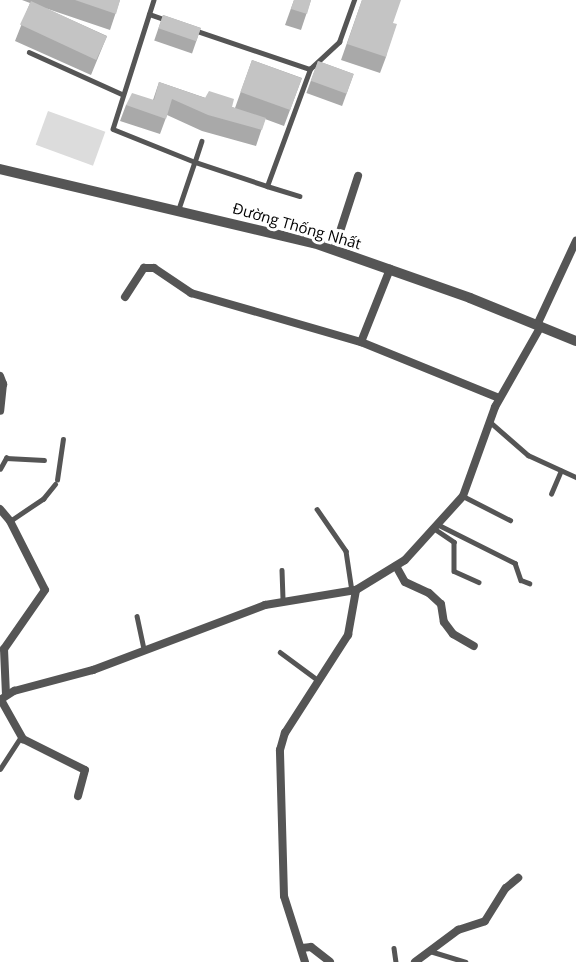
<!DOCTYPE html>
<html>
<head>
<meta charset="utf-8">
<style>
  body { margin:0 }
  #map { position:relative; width:576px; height:962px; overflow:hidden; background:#fff; font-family:"Open Sans",sans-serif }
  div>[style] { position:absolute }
  .green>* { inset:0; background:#dcdcdc; transform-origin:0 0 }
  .service>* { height:4.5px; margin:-2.25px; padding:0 2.25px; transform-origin:2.25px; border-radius:2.25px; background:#555 }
  .minor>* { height:8px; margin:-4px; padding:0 4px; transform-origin:4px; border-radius:4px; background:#555 }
  .tertiary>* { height:10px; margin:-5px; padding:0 5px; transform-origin:5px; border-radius:5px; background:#555 }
  .wall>* { inset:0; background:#a9a9a9; transform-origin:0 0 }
  .building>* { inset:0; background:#c4c4c4; transform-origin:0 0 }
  span { translate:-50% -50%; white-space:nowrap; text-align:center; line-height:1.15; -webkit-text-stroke:6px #fff; paint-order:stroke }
  .street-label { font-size:15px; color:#000 }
</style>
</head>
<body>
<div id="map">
  <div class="green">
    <i style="left:48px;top:111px;width:61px;height:36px;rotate:20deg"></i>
  </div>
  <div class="service">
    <i style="left:154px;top:0;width:135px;rotate:107.6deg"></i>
    <i style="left:113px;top:129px;width:88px;rotate:21.9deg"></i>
    <i style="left:195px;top:162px;width:50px;rotate:108.8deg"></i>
    <i style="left:149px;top:14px;width:18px;rotate:19deg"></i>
    <i style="left:194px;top:30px;width:122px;rotate:18.6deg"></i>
    <i style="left:29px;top:52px;width:102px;rotate:24.3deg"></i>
    <i style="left:202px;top:141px;width:22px;rotate:108deg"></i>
    <i style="left:195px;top:162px;width:76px;rotate:18.4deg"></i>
    <i style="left:267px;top:186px;width:125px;rotate:-69.8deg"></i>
    <i style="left:310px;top:69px;width:40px;rotate:-43deg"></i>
    <i style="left:339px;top:42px;width:45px;rotate:-70.3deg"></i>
    <i style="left:267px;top:186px;width:34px;rotate:17deg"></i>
    <i style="left:489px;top:421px;width:52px;rotate:41.1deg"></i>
    <i style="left:528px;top:455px;width:53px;rotate:24.6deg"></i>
    <i style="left:0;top:469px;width:13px;rotate:-61deg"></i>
    <i style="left:6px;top:458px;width:38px;rotate:3deg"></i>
    <i style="left:57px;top:480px;width:41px;rotate:-81.7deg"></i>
    <i style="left:551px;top:494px;width:25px;rotate:-67deg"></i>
    <i style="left:463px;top:496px;width:53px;rotate:27.1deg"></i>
    <i style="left:317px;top:509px;width:51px;rotate:55.4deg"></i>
    <i style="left:346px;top:551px;width:40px;rotate:81.5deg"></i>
    <i style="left:10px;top:521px;width:40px;rotate:-34deg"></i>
    <i style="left:43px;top:499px;width:19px;rotate:-51deg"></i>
    <i style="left:439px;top:525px;width:85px;rotate:26.6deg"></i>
    <i style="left:515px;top:563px;width:18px;rotate:71deg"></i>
    <i style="left:521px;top:580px;width:9px;rotate:21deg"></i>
    <i style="left:435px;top:529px;width:23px;rotate:34deg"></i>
    <i style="left:454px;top:542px;width:29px;rotate:90deg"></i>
    <i style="left:454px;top:571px;width:27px;rotate:24deg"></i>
    <i style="left:282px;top:570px;width:32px;rotate:88deg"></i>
    <i style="left:137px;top:616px;width:34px;rotate:78deg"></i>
    <i style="left:280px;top:652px;width:47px;rotate:36.4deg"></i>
    <i style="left:0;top:769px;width:38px;rotate:-57deg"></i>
    <i style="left:394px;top:948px;width:14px;rotate:82deg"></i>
    <i style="left:430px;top:951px;width:37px;rotate:17deg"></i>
  </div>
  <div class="minor">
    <i style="left:334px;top:250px;width:78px;rotate:-72deg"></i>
    <i style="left:125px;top:297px;width:35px;rotate:-57deg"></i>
    <i style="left:144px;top:268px;width:10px"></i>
    <i style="left:154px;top:268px;width:45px;rotate:34deg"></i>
    <i style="left:191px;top:293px;width:177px;rotate:16.1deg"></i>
    <i style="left:361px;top:342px;width:149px;rotate:22.1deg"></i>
    <i style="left:537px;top:325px;width:93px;rotate:-65.1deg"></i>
    <i style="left:361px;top:342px;width:79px;rotate:-68.3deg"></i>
    <i style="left:0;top:376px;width:9px;rotate:69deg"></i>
    <i style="left:3px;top:384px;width:27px;rotate:96deg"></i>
    <i style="left:0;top:509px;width:16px;rotate:50deg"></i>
    <i style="left:10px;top:521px;width:77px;rotate:63.1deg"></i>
    <i style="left:45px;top:590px;width:72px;rotate:124.8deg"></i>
    <i style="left:4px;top:649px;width:46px;rotate:87.5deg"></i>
    <i style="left:396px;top:566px;width:18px;rotate:61deg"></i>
    <i style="left:405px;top:582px;width:26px;rotate:25deg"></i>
    <i style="left:429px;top:593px;width:16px;rotate:43deg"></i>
    <i style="left:441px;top:604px;width:18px;rotate:81deg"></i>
    <i style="left:444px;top:622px;width:15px;rotate:53deg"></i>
    <i style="left:453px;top:634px;width:24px;rotate:30deg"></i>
    <i style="left:0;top:700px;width:17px;rotate:-33deg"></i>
    <i style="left:14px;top:691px;width:82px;rotate:-14.9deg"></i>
    <i style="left:93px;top:670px;width:184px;rotate:-20.7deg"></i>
    <i style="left:265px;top:605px;width:92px;rotate:-9.4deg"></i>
    <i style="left:356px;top:590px;width:57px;rotate:-31.5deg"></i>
    <i style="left:405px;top:560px;width:86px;rotate:-47.8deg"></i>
    <i style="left:463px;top:496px;width:95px;rotate:-70.2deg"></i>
    <i style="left:495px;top:407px;width:93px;rotate:-60.4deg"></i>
    <i style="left:1px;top:700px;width:45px;rotate:60.6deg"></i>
    <i style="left:23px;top:739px;width:69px;rotate:26.6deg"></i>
    <i style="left:85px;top:770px;width:27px;rotate:105deg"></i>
    <i style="left:302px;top:948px;width:9px;rotate:-6deg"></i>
    <i style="left:311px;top:947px;width:24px;rotate:38deg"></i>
    <i style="left:305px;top:962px;width:69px;rotate:-107.7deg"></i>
    <i style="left:284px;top:896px;width:146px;rotate:-91.6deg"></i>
    <i style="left:280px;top:750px;width:18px;rotate:-74deg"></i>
    <i style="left:285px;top:733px;width:117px;rotate:-57.3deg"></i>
    <i style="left:348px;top:635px;width:46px;rotate:-79.9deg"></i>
    <i style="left:415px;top:962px;width:54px;rotate:-36.7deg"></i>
    <i style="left:458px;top:930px;width:28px;rotate:-18deg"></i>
    <i style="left:485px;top:921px;width:39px;rotate:-58deg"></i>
    <i style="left:506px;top:888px;width:16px;rotate:-40deg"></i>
  </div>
  <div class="tertiary">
    <i style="left:0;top:169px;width:323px;rotate:13.3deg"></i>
    <i style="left:314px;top:243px;width:165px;rotate:19.4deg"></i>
    <i style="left:470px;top:298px;width:114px;rotate:22.1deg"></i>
  </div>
  <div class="wall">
    <i style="clip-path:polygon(22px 0,120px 0,110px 30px,45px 8px,107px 36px,91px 75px,15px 41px,30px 3px)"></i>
    <i style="clip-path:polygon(294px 0,311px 0,301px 30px,285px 25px)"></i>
    <i style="clip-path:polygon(362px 0,393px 23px,386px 57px,380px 73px,341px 60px)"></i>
    <i style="left:163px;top:15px;width:40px;height:27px;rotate:19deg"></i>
    <i style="clip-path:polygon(252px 60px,302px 78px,284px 126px,265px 119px,256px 146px,202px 131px,167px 115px,160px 134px,120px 121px,126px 105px,153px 100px,159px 82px,235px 108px)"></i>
    <i style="left:318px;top:61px;width:38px;height:34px;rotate:20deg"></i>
  </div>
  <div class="building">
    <i style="clip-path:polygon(75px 0,120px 0,116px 14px)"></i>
    <i style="clip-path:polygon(294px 0,311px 0,307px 14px,291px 9px)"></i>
    <i style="clip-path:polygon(362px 0,401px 0,393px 23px,397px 24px,386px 57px,347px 44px)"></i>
    <i style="left:31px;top:1px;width:84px;height:26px;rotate:25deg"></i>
    <i style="left:163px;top:15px;width:40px;height:14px;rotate:19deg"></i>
    <i style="left:252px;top:60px;width:53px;height:34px;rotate:20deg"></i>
    <i style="left:318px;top:61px;width:38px;height:21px;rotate:20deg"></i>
    <i style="clip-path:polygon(159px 82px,205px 98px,209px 91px,234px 99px,232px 107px,266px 118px,262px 130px,208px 115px,172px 99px,166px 119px,126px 105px,132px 93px,154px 100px)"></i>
  </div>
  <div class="street-label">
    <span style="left:297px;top:226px;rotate:16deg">Đường Thống Nhất</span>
  </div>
</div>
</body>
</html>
